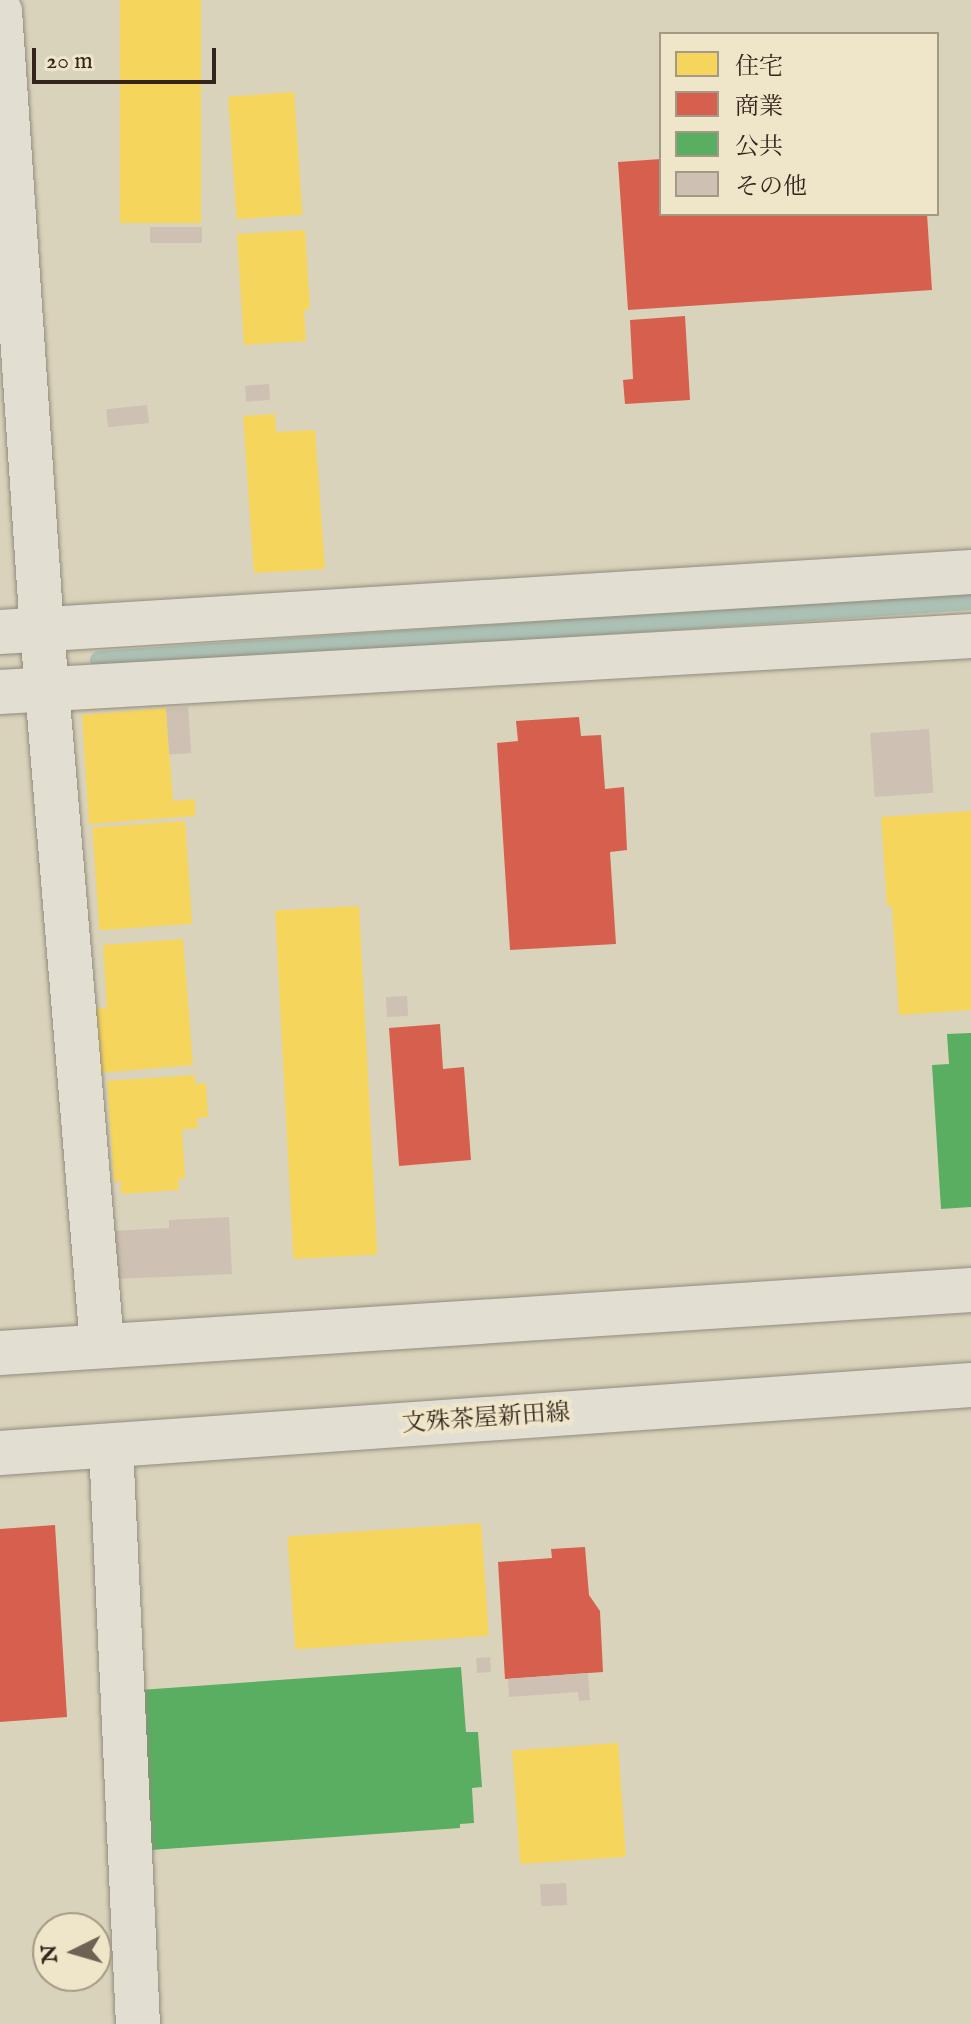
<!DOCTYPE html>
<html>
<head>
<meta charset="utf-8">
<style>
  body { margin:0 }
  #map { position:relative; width:971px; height:2024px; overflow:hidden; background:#dad3bb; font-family:"IM FELL English","Noto Serif JP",serif }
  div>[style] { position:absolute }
  .homes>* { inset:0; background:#f6d55c; transform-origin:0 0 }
  .shops>* { inset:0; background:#d6604d }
  .public>* { inset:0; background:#5aae61 }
  .stream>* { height:18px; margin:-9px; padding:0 9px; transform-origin:9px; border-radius:9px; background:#acc1b5 }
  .building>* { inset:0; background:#cec0b2; transform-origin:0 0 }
  .roads { filter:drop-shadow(0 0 2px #918c7d) drop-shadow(0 0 2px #918c7d) }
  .minor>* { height:44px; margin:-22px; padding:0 22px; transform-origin:22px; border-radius:22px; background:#e2ded2 }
  .secondary>* { height:44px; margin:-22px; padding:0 22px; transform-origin:22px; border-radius:22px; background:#e2ded2 }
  span { translate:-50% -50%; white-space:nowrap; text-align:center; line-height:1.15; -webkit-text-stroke:8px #efe6ca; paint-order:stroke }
  .street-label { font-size:24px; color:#34251c }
  .legend { position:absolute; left:659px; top:32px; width:280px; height:184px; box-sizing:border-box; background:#efe6ca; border:2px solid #a49984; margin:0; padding:10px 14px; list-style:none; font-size:24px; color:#34251c }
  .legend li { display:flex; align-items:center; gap:16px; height:40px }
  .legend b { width:40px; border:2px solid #a49984 }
  .north { position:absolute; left:32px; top:1912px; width:80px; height:80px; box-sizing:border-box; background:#efe6ca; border:2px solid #a49984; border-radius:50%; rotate:265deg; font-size:22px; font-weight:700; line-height:32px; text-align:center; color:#34251c }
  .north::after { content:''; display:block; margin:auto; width:28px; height:36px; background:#6e6254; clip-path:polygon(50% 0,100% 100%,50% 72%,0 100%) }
  .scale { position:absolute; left:32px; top:48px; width:184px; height:36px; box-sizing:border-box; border:4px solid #34251c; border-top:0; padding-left:10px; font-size:24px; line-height:28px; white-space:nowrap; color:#34251c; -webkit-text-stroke:6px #efe6ca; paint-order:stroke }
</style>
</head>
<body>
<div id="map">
  <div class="homes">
    <i style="left:120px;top:0;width:81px;height:223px"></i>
    <i style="left:294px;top:92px;width:123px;height:66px;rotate:86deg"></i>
    <i style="clip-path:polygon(305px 230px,310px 309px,304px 310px,306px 341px,244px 345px,237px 234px)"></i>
    <i style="clip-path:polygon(275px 414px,276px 432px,315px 430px,325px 569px,254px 573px,243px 416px)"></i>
    <i style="clip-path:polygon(166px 708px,173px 801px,195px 799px,195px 816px,89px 824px,82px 715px)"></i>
    <i style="clip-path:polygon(971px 811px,971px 1010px,899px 1015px,892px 906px,887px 906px,881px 817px)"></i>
    <i style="left:185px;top:821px;width:103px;height:93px;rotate:86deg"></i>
    <i style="left:359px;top:906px;width:349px;height:84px;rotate:87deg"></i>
    <i style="clip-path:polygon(183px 939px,193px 1065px,99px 1073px,93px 1009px,107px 1008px,103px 945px)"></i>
    <i style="clip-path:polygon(195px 1075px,195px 1084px,206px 1083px,208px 1117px,197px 1118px,198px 1128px,182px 1130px,185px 1178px,178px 1179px,179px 1190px,121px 1194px,121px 1181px,114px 1182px,107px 1081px)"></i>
    <i style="left:481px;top:1523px;width:113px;height:194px;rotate:86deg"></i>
    <i style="left:618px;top:1743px;width:114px;height:106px;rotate:86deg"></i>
  </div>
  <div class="shops">
    <i style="clip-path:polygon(661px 159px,661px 214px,927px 214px,932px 290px,628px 310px,618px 162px)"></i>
    <i style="clip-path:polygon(685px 316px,690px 400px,625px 404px,623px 380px,633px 379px,630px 320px)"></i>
    <i style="clip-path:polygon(579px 717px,581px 736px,601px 735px,605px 789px,624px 787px,627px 850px,610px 852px,616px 944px,510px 950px,497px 743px,518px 741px,516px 721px)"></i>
    <i style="clip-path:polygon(440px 1024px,443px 1069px,464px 1067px,471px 1160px,399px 1166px,389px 1028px)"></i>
    <i style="clip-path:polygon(55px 1525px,67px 1717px,0 1722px,0 1529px)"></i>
    <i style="clip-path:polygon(585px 1547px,589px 1595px,600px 1611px,603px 1672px,505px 1679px,498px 1562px,552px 1558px,551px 1549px)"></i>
  </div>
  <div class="public">
    <i style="clip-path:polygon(971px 1033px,971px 1207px,941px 1209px,932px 1065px,949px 1064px,947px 1034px)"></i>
    <i style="clip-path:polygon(461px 1667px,466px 1732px,478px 1732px,482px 1787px,472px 1788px,474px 1823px,460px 1824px,460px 1828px,151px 1850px,140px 1690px)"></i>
  </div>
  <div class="stream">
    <i style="left:99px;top:660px;width:874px;rotate:-3.87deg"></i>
  </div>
  <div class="building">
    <i style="left:202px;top:227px;width:16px;height:52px;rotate:90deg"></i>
    <i style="left:269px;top:384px;width:16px;height:24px;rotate:86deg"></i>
    <i style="left:147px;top:405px;width:18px;height:41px;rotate:84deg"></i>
    <i style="left:188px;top:707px;width:46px;height:22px;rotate:86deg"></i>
    <i style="left:929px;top:729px;width:64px;height:59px;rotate:86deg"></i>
    <i style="left:407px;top:996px;width:20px;height:21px;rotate:87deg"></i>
    <i style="clip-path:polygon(229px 1217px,232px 1274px,115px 1279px,111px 1231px,169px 1228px,169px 1220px)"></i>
    <i style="left:490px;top:1657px;width:15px;height:14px;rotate:86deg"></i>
    <i style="clip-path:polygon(588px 1673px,590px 1700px,579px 1701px,578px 1692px,509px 1697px,508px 1679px)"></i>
    <i style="left:566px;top:1883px;width:22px;height:26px;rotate:87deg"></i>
  </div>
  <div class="roads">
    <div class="minor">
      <i style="left:0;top:11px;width:620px;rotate:86.12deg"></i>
      <i style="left:42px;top:630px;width:718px;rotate:85.2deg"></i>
      <i style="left:0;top:632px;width:973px;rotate:-3.54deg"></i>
      <i style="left:0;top:692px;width:973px;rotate:-3.3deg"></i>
      <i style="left:111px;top:1446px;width:579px;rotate:87.33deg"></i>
    </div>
    <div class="secondary">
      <i style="left:0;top:1353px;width:973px;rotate:-3.71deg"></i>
      <i style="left:0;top:1453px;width:973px;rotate:-4.01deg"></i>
    </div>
  </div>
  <div class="street-label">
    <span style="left:486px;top:1419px;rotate:-4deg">文殊茶屋新田線</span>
  </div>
  <ul class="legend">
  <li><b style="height:22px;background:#f6d55c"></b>住宅</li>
  <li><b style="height:22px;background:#d6604d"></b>商業</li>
  <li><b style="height:22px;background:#5aae61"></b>公共</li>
  <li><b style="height:22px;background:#cec0b2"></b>その他</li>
  </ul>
  <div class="north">N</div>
  <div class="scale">20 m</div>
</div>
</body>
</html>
